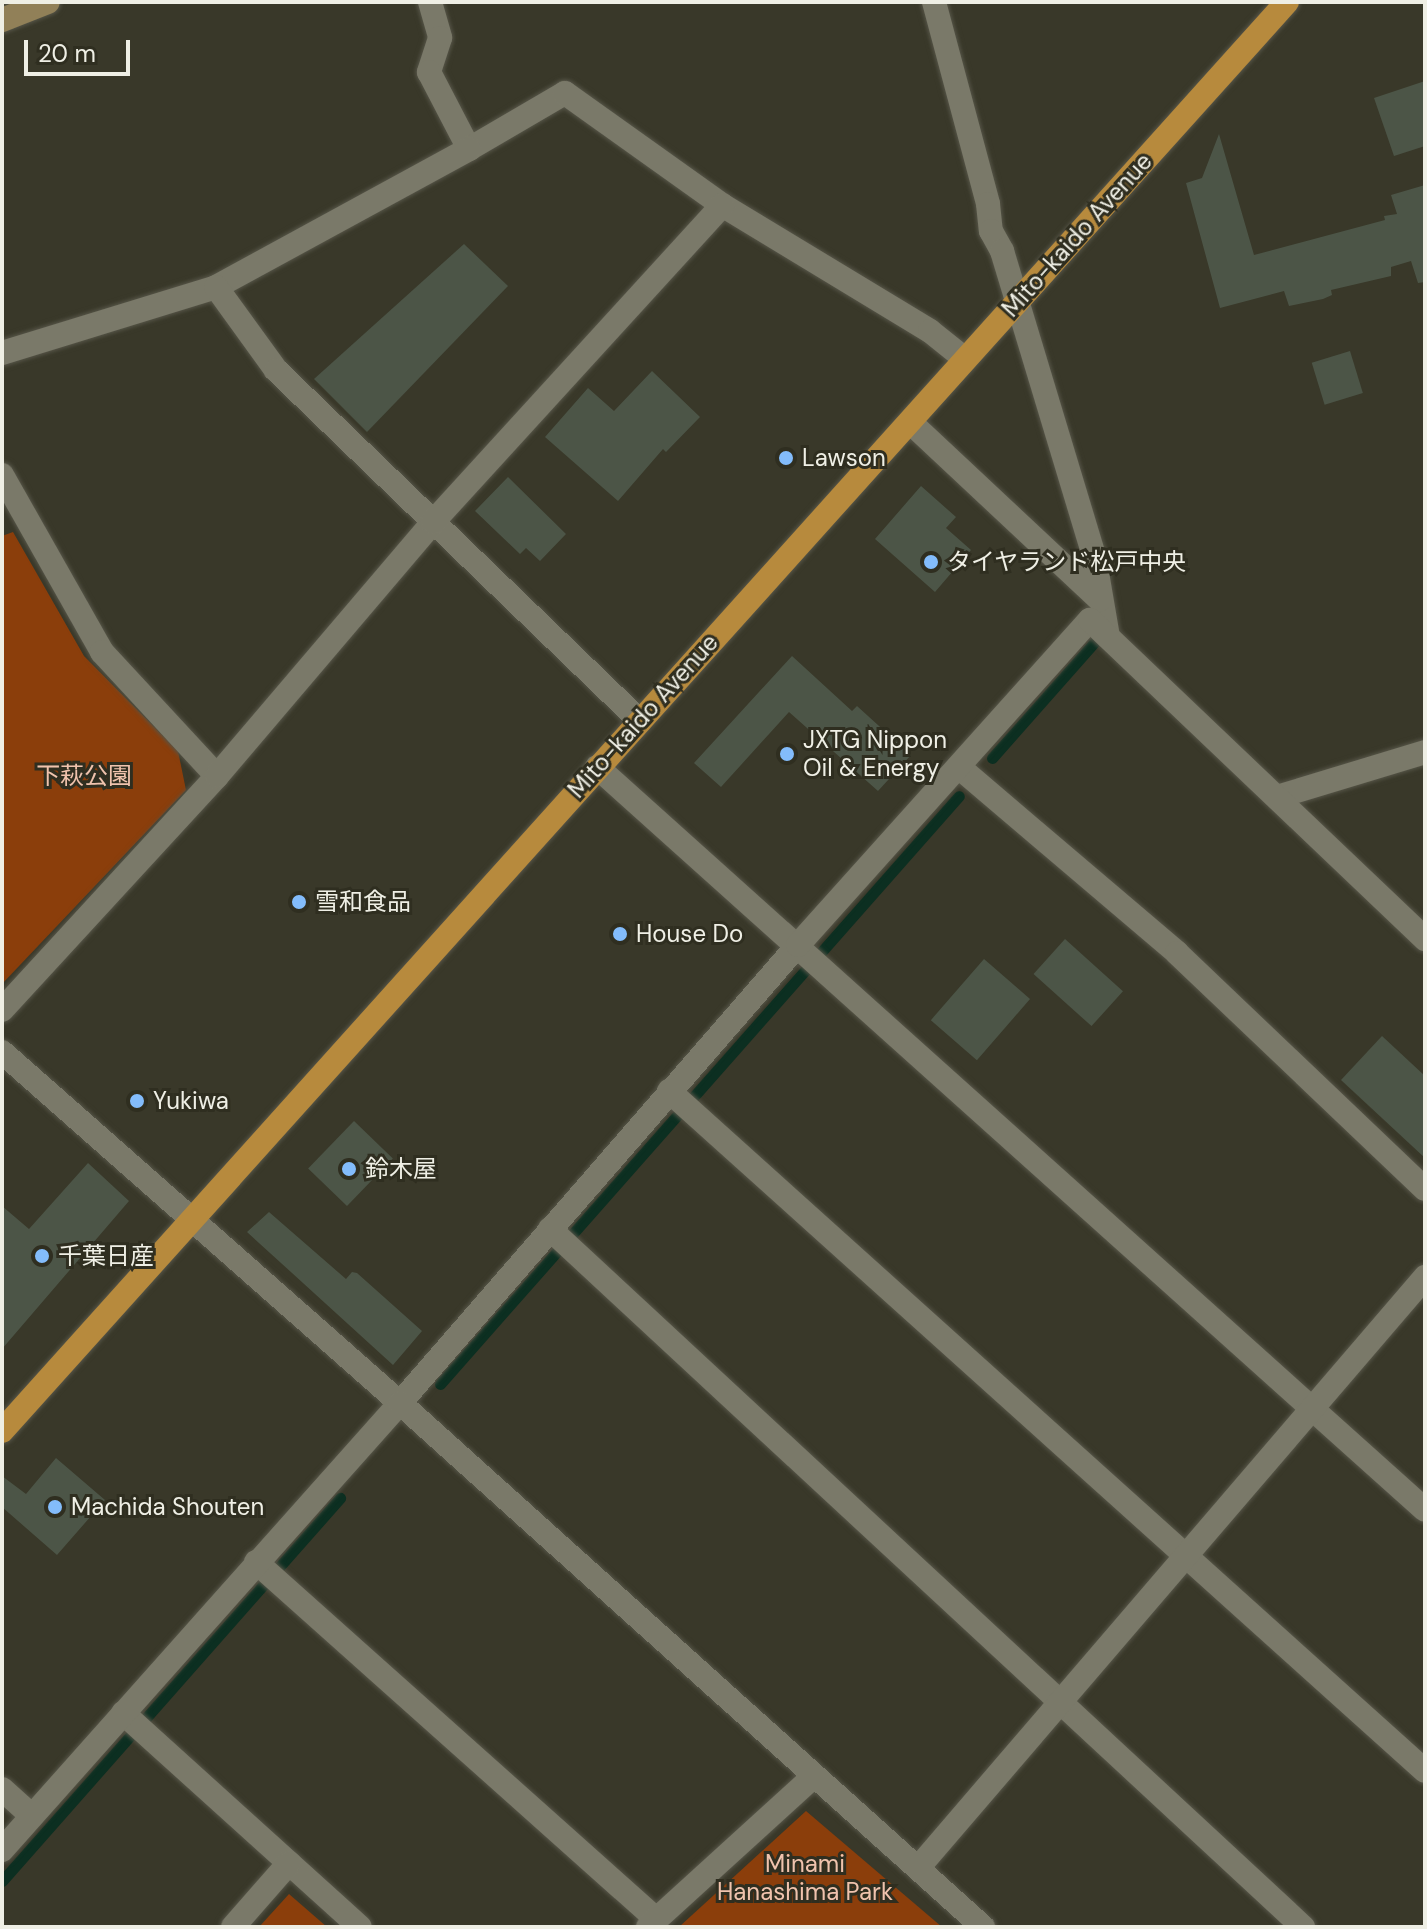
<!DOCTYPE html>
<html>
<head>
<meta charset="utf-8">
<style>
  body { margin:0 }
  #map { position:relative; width:1427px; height:1929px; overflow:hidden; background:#393829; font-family:"DM Sans","Noto Sans JP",sans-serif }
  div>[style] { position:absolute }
  .green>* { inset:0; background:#8b3e0b }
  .stream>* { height:11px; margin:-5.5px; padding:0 5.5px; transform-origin:5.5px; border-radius:5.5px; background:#0c2f21 }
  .building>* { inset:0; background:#4c5547; transform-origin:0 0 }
  .roads { filter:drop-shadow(0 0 2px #565548) drop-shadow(0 0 2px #565548) }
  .minor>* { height:24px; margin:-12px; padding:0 12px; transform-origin:12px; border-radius:12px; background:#7a7969 }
  .tertiary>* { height:24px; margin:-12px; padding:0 12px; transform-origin:12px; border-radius:12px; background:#7a7969 }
  .secondary>* { height:24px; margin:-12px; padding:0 12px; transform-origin:12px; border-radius:12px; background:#918058 }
  .trunk>* { height:24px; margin:-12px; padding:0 12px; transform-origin:12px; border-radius:12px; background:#b78a3d }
  .dots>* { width:22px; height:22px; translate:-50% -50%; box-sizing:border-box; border:4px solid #2f2e20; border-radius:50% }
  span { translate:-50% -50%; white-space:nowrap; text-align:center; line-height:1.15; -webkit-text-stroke:6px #2f2e20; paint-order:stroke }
  .street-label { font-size:24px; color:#efefe5 }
  .poi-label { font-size:24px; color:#efefe5 }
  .left { translate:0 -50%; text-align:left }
  .park-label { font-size:24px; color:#f0c3ad }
  .frame { position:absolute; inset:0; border:4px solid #efefe5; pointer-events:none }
  .scale { position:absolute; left:24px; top:40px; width:106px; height:36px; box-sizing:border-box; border:4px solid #efefe5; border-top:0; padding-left:10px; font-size:24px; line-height:28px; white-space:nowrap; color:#efefe5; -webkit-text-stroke:6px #2f2e20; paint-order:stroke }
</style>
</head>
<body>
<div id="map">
  <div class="green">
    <i style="clip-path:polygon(13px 532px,84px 656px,178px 751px,186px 790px,2px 984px,2px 536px)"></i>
    <i style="clip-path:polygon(806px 1811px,942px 1927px,679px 1927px)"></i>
    <i style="clip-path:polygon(289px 1894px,327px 1927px,259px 1927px)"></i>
  </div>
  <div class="stream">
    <i style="left:992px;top:758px;width:162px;rotate:-48.5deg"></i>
    <i style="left:440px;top:1384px;width:784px;rotate:-48.57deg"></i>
    <i style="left:2px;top:1881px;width:511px;rotate:-48.57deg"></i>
  </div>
  <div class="building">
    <i style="clip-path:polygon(1425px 81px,1425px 146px,1394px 156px,1374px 98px)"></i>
    <i style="clip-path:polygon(1219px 134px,1254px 255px,1385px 220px,1384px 216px,1397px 214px,1391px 195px,1425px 185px,1425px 282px,1418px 283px,1411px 261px,1391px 267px,1391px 276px,1331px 290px,1332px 295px,1323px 299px,1289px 306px,1284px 291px,1220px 308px,1186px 183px,1202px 178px)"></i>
    <i style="clip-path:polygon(464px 244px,508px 286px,367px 432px,314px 379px)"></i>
    <i style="left:1350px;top:351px;width:44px;height:40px;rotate:73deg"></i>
    <i style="clip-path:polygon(652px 371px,700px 417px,666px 452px,663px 449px,618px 501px,545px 437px,588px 388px,614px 411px)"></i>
    <i style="clip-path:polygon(508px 477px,566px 534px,540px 561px,526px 548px,520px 554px,475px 511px)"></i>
    <i style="clip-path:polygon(921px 486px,956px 517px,946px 528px,971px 550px,935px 592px,875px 539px)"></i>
    <i style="clip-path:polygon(792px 656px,852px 711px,857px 706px,911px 755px,878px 791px,789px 712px,721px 787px,694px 763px)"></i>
    <i style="left:1065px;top:939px;width:78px;height:47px;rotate:42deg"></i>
    <i style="left:984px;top:959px;width:61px;height:81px;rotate:41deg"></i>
    <i style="clip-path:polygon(1382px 1036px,1425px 1076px,1425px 1158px,1341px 1080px)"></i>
    <i style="left:354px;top:1121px;width:54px;height:66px;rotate:44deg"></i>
    <i style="clip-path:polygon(88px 1163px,129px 1201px,2px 1349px,2px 1206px,29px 1229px)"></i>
    <i style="clip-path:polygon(269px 1212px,346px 1279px,352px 1272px,357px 1273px,422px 1331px,393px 1365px,247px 1232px)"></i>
    <i style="clip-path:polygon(56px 1458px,105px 1500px,57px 1555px,2px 1507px,2px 1476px,26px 1494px)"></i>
  </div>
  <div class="roads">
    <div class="minor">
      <i style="left:430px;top:2px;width:37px;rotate:74deg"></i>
      <i style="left:440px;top:38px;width:36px;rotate:108deg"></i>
      <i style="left:429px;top:72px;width:87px;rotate:62.5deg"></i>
      <i style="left:469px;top:149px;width:111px;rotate:-30.3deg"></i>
      <i style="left:565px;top:93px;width:193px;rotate:35.5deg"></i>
      <i style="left:722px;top:205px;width:243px;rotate:31.2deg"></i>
      <i style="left:930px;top:331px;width:45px;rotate:38.7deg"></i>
      <i style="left:934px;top:2px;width:209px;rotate:75deg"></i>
      <i style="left:988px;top:204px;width:27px;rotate:84deg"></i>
      <i style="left:991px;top:231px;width:23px;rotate:61deg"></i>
      <i style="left:1002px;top:251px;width:318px;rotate:73.2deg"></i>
      <i style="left:1094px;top:555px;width:83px;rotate:80.3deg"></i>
      <i style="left:216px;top:287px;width:288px;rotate:-28.6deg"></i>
      <i style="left:2px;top:353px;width:224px;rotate:-17.1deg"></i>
      <i style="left:216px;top:287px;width:102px;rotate:54.1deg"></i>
      <i style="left:276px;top:370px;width:504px;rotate:43.96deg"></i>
      <i style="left:910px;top:422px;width:260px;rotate:43.1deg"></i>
      <i style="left:2px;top:475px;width:203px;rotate:60.5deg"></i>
      <i style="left:102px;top:652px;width:169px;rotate:47.2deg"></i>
      <i style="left:597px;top:767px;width:1112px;rotate:41.9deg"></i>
      <i style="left:960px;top:768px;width:285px;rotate:40.4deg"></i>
      <i style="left:1177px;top:953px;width:342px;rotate:43.6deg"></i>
      <i style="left:1277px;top:797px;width:155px;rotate:-16.9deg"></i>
      <i style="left:2px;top:1010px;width:318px;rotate:-47.4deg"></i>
      <i style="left:217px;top:776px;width:333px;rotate:-49.6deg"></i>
      <i style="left:433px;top:522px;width:429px;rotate:-47.6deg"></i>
      <i style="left:669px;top:1091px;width:1017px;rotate:41.97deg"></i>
      <i style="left:550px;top:1229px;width:1027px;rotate:42.83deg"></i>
      <i style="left:256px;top:1562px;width:536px;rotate:41.75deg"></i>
      <i style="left:123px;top:1713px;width:319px;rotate:42.1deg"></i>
      <i style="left:2px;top:1789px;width:40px;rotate:42deg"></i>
      <i style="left:2px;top:1850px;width:599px;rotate:-48.32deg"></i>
      <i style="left:400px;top:1403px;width:607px;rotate:-49.01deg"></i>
      <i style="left:798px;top:945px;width:437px;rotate:-48.1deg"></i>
      <i style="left:1090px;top:620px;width:463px;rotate:43.6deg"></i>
      <i style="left:918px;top:1868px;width:779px;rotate:-49.37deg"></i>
      <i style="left:233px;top:1927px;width:85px;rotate:-48.8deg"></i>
      <i style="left:648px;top:1927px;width:223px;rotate:-42.3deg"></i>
    </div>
    <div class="tertiary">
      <i style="left:2px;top:1052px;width:531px;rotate:41.41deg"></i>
      <i style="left:400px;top:1403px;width:784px;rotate:41.95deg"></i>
    </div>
    <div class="secondary">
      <i style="left:2px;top:20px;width:49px;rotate:-21.4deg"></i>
    </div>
    <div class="trunk">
      <i style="left:2px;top:1431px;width:1922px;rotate:-48.04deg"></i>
    </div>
  </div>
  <div class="dots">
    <i style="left:786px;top:458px;background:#83bcfb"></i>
    <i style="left:931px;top:562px;background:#83bcfb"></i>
    <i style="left:787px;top:754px;background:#83bcfb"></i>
    <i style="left:299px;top:902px;background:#83bcfb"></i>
    <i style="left:620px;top:934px;background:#83bcfb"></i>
    <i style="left:137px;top:1101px;background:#83bcfb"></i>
    <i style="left:349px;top:1169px;background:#83bcfb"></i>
    <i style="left:42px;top:1256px;background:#83bcfb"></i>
    <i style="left:55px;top:1507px;background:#83bcfb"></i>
  </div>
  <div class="street-label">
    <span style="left:1077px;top:235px;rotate:-48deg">Mito-kaido Avenue</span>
    <span style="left:643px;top:716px;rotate:-48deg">Mito-kaido Avenue</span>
  </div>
  <div class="poi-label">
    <span class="left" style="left:802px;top:458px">Lawson</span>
    <span class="left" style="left:947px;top:562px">タイヤランド松戸中央</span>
    <span class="left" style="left:803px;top:754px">JXTG Nippon<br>Oil &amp; Energy</span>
    <span class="left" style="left:315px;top:902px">雪和食品</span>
    <span class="left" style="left:636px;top:934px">House Do</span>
    <span class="left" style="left:153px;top:1101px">Yukiwa</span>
    <span class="left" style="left:365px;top:1169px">鈴木屋</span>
    <span class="left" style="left:58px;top:1256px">千葉日産</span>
    <span class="left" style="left:71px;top:1507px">Machida Shouten</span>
  </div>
  <div class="park-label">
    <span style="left:84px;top:776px">下萩公園</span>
    <span style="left:805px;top:1878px">Minami<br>Hanashima Park</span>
  </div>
  <div class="frame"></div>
  <div class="scale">20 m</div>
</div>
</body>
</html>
